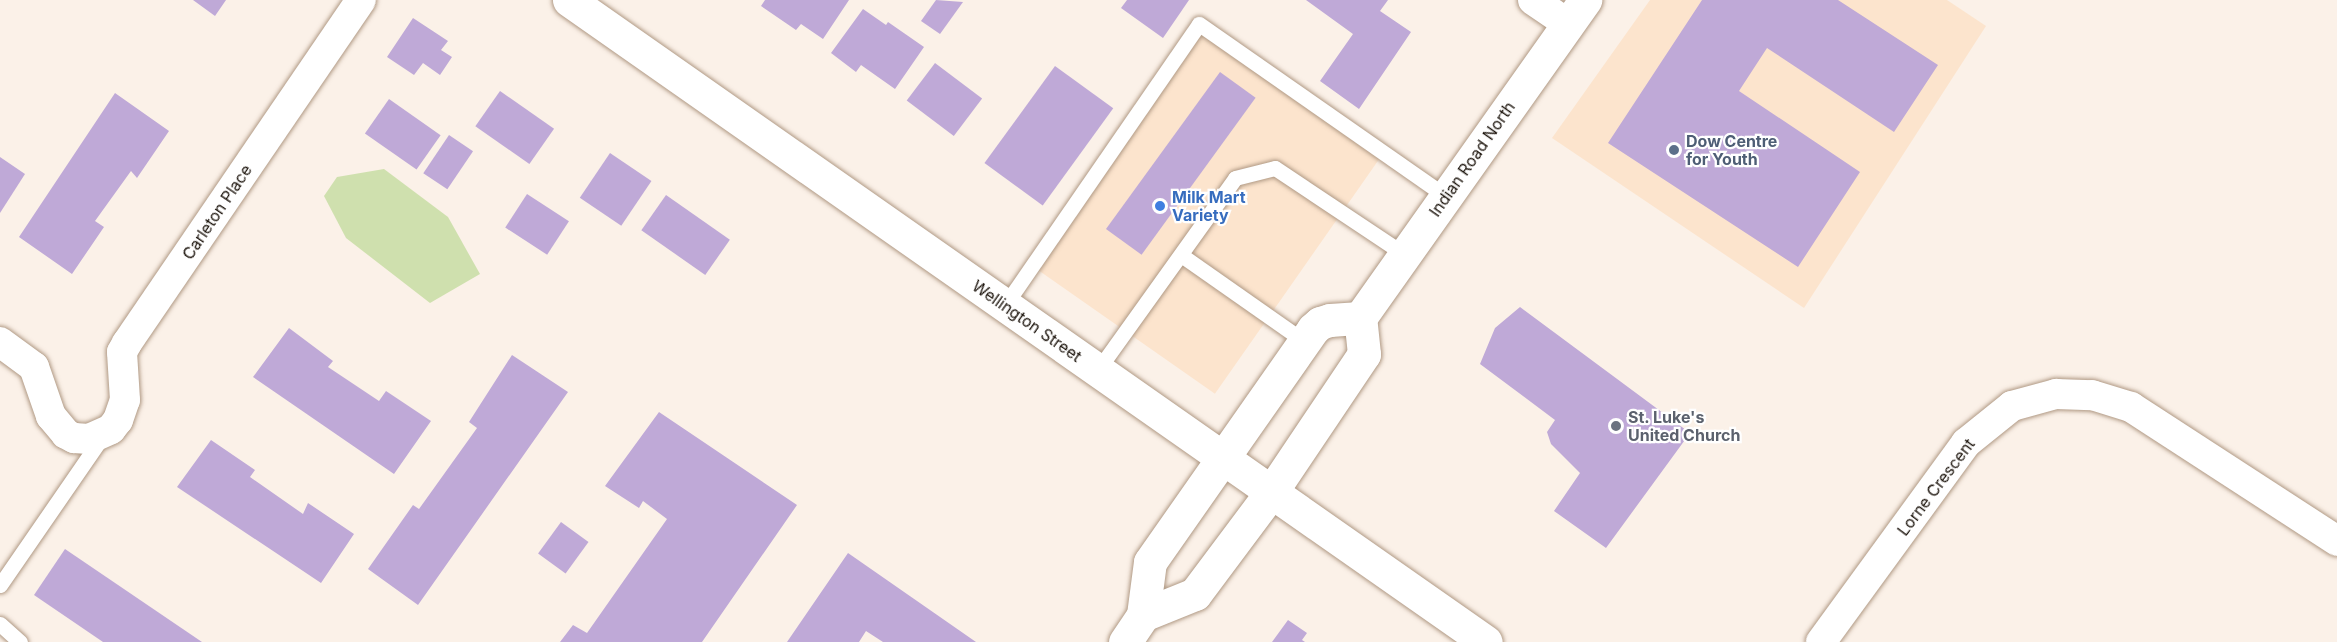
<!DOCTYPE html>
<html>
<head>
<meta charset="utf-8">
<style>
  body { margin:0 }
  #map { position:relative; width:2337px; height:642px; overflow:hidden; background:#fbf1e8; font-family:Inter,sans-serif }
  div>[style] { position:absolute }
  .built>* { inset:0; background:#fce4cd; transform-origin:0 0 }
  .green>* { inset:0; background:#cfe0ae }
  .building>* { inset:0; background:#bfa9d7; transform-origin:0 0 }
  .roads { filter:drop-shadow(0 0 2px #b09984) drop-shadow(0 0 2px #b09984) }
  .lane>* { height:15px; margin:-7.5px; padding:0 7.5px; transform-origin:7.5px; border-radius:7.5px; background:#fff }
  .street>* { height:30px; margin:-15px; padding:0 15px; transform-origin:15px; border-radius:15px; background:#fff }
  .secondary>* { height:33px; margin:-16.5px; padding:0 16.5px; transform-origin:16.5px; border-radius:16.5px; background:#fff }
  .dots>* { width:16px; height:16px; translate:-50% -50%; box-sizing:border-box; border:3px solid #fff; border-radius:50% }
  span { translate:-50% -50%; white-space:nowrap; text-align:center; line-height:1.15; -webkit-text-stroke:4.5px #fff; paint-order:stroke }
  .service-label { font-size:16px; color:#4e5e75; font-weight:700 }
  .left { translate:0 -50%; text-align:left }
  .street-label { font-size:16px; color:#1a120a }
  .shop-label { font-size:16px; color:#366cbe; font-weight:700 }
  .worship-label { font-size:16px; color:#5b616d; font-weight:700 }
</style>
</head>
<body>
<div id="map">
  <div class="built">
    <i style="clip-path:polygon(1650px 0,1947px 0,1986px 26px,1804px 308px,1552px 138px)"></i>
    <i style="left:1203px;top:29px;width:219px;height:292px;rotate:35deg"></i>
  </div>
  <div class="green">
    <i style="clip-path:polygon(384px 169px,448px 217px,480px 274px,430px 303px,346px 238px,324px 196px,337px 177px)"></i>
  </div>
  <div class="building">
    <i style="clip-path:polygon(193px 0,226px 0,215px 16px)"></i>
    <i style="clip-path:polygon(765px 0,849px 0,823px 39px,801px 24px,796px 30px,761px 6px)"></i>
    <i style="clip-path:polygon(936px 0,963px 2px,940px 34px,921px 21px)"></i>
    <i style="clip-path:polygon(1127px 0,1189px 0,1163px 38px,1121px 8px)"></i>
    <i style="clip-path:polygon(1306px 0,1388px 0,1380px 11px,1411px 32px,1359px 109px,1320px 81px,1353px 34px)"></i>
    <i style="clip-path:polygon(1702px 0,1838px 0,1938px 65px,1894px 132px,1767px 48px,1739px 91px,1860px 172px,1798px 267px,1608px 143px)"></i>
    <i style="clip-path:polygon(863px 9px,886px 25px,888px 22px,924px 47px,895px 89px,861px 65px,856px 72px,831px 53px)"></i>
    <i style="clip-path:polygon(413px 18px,448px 41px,441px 50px,452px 57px,440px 75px,423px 63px,414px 75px,387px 57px)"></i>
    <i style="left:935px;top:63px;width:59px;height:47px;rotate:37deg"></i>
    <i style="left:1055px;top:66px;width:72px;height:120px;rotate:36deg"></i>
    <i style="left:1220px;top:72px;width:44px;height:194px;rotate:36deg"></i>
    <i style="left:500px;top:91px;width:66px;height:43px;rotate:35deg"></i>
    <i style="clip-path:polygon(115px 93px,169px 131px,137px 178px,131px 171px,95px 221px,104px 227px,72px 274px,19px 237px)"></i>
    <i style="left:389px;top:99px;width:63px;height:42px;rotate:35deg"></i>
    <i style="left:449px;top:135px;width:29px;height:46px;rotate:34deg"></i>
    <i style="left:610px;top:153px;width:50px;height:54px;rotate:34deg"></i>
    <i style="clip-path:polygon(0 157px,25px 174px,0 213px)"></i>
    <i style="left:527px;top:194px;width:50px;height:40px;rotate:33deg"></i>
    <i style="left:666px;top:195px;width:78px;height:43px;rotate:35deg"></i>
    <i style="clip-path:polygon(1520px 307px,1690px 433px,1606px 548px,1554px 511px,1580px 473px,1551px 444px,1547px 432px,1555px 420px,1480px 364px,1495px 328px)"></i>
    <i style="clip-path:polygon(289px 328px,333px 361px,328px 367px,379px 401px,386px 391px,431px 421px,394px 474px,253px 377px)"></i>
    <i style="clip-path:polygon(512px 355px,568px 392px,418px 605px,368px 569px,413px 505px,419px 509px,477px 428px,469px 422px)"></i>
    <i style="clip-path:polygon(659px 412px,797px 505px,702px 642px,560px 642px,573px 625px,587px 633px,667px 519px,643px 501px,639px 508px,605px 486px)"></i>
    <i style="clip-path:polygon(211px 440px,255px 470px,250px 477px,303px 514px,308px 503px,354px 534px,321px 583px,177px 487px)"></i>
    <i style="left:561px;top:522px;width:34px;height:39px;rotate:36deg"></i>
    <i style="clip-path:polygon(65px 549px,202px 642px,103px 642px,34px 595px)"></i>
    <i style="clip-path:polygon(848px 553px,976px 642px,883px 642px,866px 631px,859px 642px,787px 642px)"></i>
    <i style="clip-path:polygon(1288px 620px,1307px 633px,1302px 640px,1305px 642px,1272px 642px)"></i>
  </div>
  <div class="roads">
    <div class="lane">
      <i style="left:1181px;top:255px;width:150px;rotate:35deg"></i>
      <i style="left:1005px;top:305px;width:341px;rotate:-55.4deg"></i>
      <i style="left:1199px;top:24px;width:301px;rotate:34.9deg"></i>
      <i style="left:1097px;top:371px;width:237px;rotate:-54.4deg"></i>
      <i style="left:1235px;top:178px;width:41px;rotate:-14deg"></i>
      <i style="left:1275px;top:168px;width:155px;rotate:33.7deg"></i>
      <i style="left:0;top:585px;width:180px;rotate:-55.4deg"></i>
      <i style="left:0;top:624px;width:27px;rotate:42deg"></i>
    </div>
    <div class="street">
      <i style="left:1533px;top:0;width:42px;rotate:34.4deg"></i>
      <i style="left:0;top:342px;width:42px;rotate:36.3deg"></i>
      <i style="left:34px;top:367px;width:52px;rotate:70.9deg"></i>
      <i style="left:51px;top:416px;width:23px;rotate:50deg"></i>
      <i style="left:66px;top:434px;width:9px;rotate:27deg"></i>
      <i style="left:74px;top:438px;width:15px;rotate:4deg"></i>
      <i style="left:89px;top:439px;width:24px;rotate:-24deg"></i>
      <i style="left:111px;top:429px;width:11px;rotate:-52deg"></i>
      <i style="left:118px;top:420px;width:21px;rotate:-71deg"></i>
      <i style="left:125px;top:400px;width:48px;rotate:-93.6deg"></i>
      <i style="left:122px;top:352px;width:10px;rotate:-61deg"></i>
      <i style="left:127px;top:343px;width:415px;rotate:-55.7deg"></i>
      <i style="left:1821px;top:642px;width:246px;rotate:-53.9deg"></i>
      <i style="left:1966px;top:443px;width:59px;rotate:-38.8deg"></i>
      <i style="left:2012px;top:406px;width:46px;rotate:-15.3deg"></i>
      <i style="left:2056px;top:394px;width:36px;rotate:2deg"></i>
      <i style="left:2092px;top:395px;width:41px;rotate:17.1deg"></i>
      <i style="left:2131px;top:407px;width:246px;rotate:33deg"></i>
    </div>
    <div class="secondary">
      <i style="left:569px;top:0;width:1119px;rotate:35deg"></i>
      <i style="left:1143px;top:615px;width:56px;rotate:-22deg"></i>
      <i style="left:1195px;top:594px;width:129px;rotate:-53.2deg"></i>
      <i style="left:1272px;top:491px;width:165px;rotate:-56.1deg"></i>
      <i style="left:1364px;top:354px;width:36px;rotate:-96deg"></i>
      <i style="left:1360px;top:318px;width:390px;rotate:-54.7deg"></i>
      <i style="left:1125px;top:642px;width:32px;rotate:-56deg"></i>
      <i style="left:1143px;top:615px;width:53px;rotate:-82.5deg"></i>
      <i style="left:1150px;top:562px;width:284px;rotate:-55deg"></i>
      <i style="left:1313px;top:329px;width:9px;rotate:-41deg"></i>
      <i style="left:1320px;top:323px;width:10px;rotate:-17deg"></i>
      <i style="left:1330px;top:320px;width:30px;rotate:-4deg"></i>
    </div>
  </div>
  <div class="dots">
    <i style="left:1674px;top:150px;background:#5c6f8a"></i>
    <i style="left:1160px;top:206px;background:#3f7fe0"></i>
    <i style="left:1616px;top:426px;background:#6b7280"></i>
  </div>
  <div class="service-label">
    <span class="left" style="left:1686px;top:150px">Dow Centre<br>for Youth</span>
  </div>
  <div class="street-label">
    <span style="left:1472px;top:159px;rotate:-55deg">Indian Road North</span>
    <span style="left:217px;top:212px;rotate:-56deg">Carleton Place</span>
    <span style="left:1027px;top:321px;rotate:35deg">Wellington Street</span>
    <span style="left:1936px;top:487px;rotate:-53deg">Lorne Crescent</span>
  </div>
  <div class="shop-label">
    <span class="left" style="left:1172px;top:206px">Milk Mart<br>Variety</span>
  </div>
  <div class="worship-label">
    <span class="left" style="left:1628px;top:426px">St. Luke's<br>United Church</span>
  </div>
</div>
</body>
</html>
